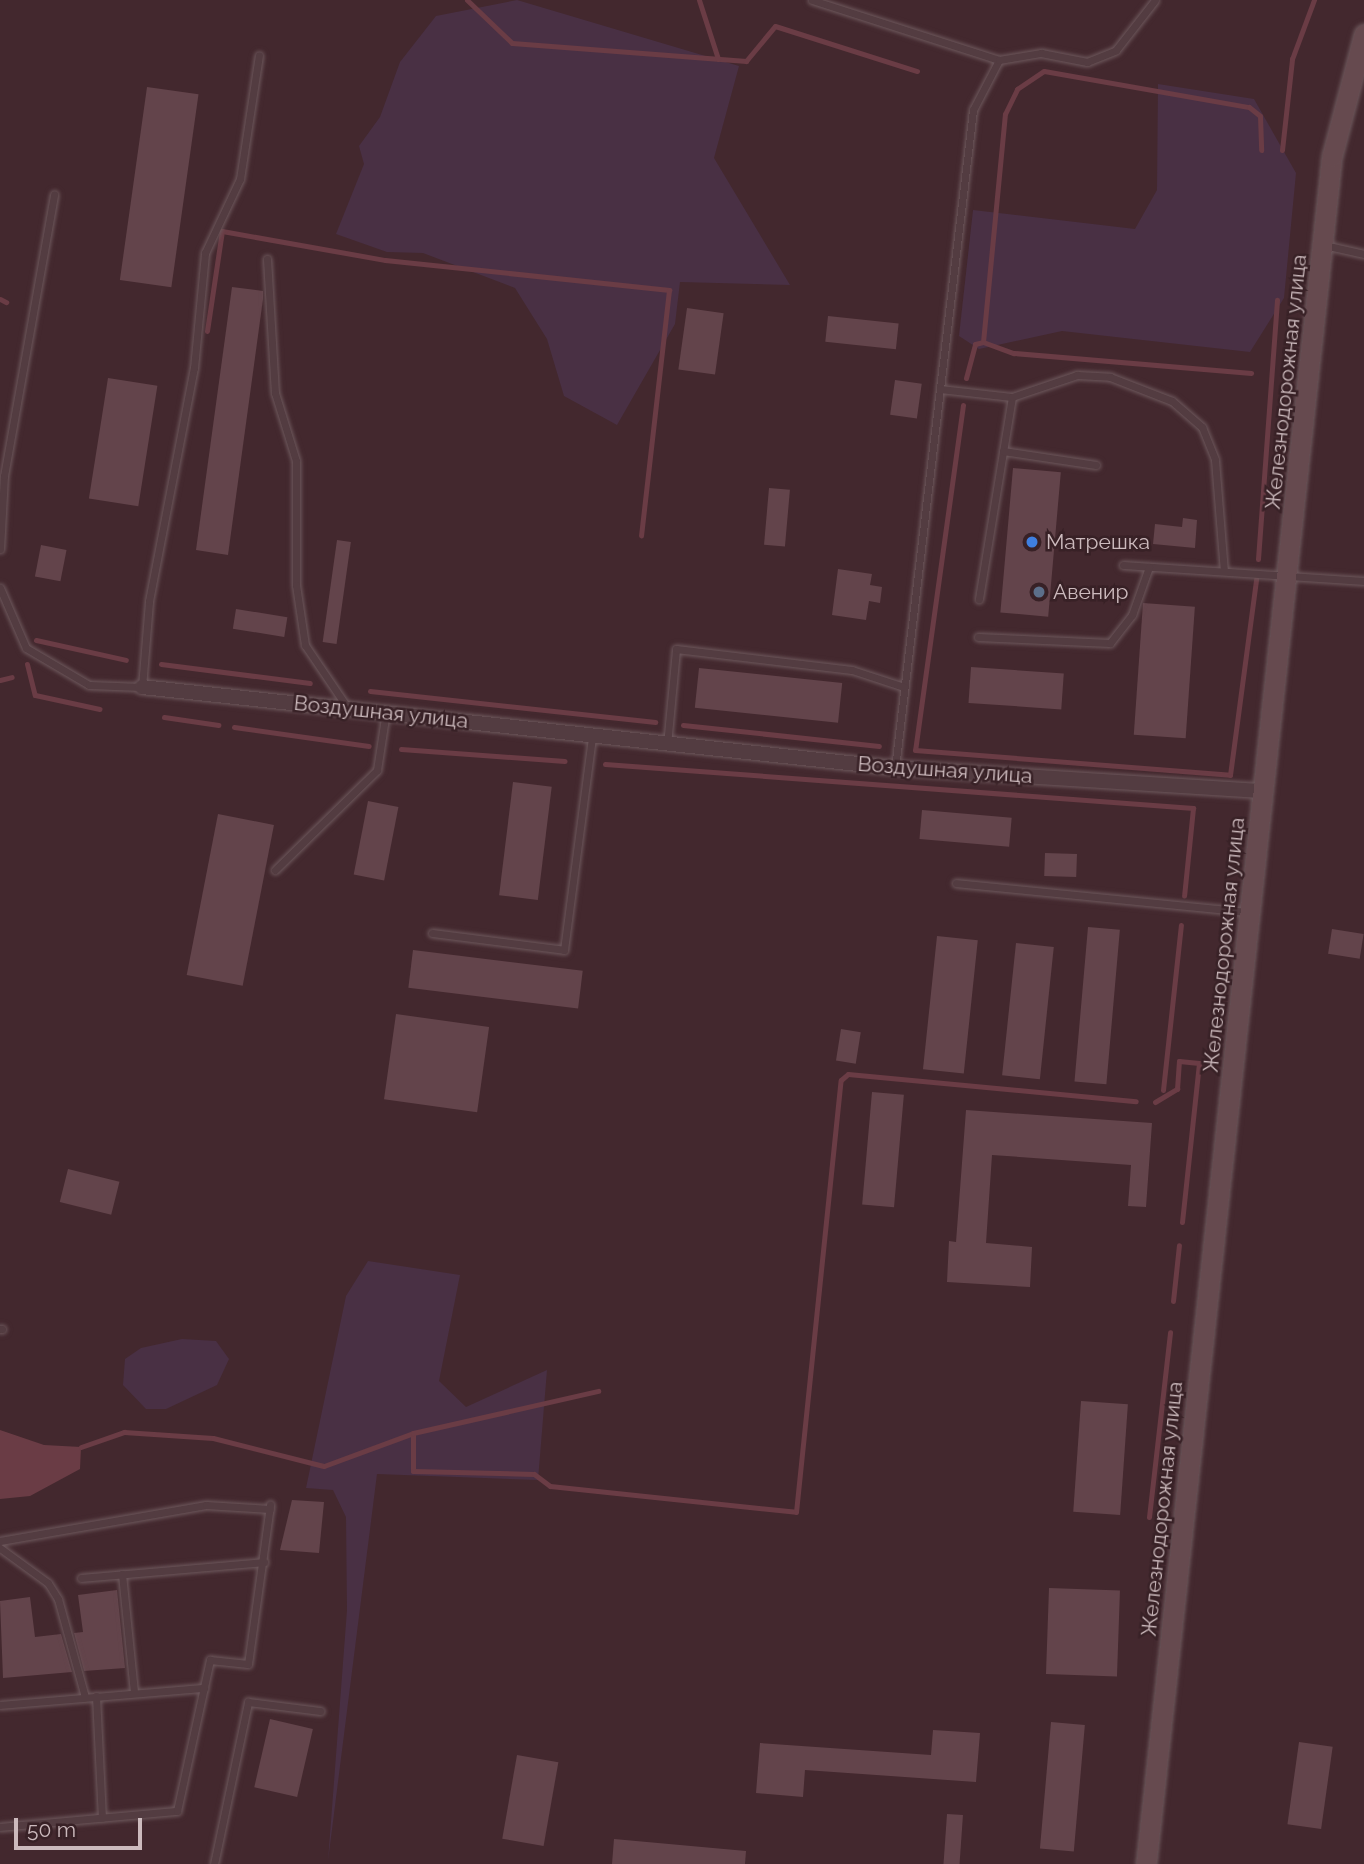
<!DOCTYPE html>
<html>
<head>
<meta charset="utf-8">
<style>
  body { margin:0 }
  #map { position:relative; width:1364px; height:1864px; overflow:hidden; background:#43282e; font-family:Raleway,sans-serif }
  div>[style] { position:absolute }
  .green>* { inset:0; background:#493044 }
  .water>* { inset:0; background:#6a3c45 }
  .stream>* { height:5px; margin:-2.5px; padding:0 2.5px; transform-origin:2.5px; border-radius:2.5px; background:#6a3c45 }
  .building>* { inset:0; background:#63444b; transform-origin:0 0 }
  .roads { filter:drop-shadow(0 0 2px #6d585c) drop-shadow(0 0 2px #6d585c) }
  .service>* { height:7px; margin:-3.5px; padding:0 3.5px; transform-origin:3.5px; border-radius:3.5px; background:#533c41 }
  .minor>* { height:14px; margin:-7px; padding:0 7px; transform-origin:7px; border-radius:7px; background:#533c41 }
  .secondary>* { height:19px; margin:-9.5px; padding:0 9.5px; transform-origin:9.5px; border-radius:9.5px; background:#664a4f }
  .dots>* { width:19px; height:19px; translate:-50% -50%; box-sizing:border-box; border:4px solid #382126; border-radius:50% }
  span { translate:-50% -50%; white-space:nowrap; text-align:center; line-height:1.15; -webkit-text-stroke:5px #382126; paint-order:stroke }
  .street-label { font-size:21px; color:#ccbabd }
  .poi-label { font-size:21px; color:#ccbabd }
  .left { translate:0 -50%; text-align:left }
  .scale { position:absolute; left:14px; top:1818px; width:128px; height:32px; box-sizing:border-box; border:4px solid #ccbabd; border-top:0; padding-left:9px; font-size:21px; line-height:24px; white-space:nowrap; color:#ccbabd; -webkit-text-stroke:5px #382126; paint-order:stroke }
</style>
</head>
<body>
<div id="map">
  <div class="green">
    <i style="clip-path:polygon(517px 0,739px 66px,714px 158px,790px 285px,680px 282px,675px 324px,617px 425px,564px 396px,547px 339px,515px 288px,423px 253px,387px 252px,336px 234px,364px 164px,359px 146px,380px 117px,400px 62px,436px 16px)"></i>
    <i style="clip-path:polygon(1158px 84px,1254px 99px,1296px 173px,1284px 298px,1250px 352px,1062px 331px,979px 349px,959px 336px,973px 210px,1135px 229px,1157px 190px)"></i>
    <i style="clip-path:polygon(368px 1261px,460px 1275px,439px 1381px,466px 1407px,547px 1370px,538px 1480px,377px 1474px,328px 1861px,347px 1610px,346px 1517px,333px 1490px,306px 1488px,346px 1296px)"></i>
    <i style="clip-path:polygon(182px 1339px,216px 1341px,229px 1359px,217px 1385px,166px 1409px,146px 1409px,123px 1385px,125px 1359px,141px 1348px)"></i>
  </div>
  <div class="water">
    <i style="clip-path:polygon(0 1430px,44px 1445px,81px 1447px,80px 1469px,30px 1496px,0 1499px)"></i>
  </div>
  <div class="stream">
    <i style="left:467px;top:0;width:62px;rotate:43.7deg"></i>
    <i style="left:512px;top:43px;width:235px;rotate:4.4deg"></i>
    <i style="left:746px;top:61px;width:45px;rotate:-50.4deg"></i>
    <i style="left:775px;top:26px;width:149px;rotate:17.6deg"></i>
    <i style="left:699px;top:0;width:62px;rotate:72.1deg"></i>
    <i style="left:1282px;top:150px;width:92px;rotate:-83.7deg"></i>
    <i style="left:1292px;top:59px;width:63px;rotate:-69.6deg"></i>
    <i style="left:0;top:299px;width:7px;rotate:27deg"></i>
    <i style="left:207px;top:331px;width:101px;rotate:-81.5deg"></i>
    <i style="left:222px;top:231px;width:166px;rotate:10.1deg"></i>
    <i style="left:385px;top:260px;width:286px;rotate:6deg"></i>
    <i style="left:669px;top:290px;width:247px;rotate:96.5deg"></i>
    <i style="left:983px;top:342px;width:229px;rotate:-84.5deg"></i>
    <i style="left:1005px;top:114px;width:28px;rotate:-64deg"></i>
    <i style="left:1017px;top:89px;width:32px;rotate:-34deg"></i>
    <i style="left:1044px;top:71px;width:208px;rotate:10deg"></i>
    <i style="left:1249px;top:107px;width:14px;rotate:39deg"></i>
    <i style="left:1260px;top:116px;width:34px;rotate:88deg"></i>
    <i style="left:966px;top:378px;width:35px;rotate:-75deg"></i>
    <i style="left:975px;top:344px;width:8px;rotate:-14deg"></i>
    <i style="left:983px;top:342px;width:33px;rotate:20deg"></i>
    <i style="left:1014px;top:353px;width:238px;rotate:4.8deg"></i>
    <i style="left:963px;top:405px;width:348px;rotate:97.9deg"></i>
    <i style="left:915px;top:750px;width:316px;rotate:4.5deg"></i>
    <i style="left:1230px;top:775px;width:198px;rotate:-82.4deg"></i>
    <i style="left:1258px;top:559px;width:260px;rotate:-85.8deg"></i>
    <i style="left:36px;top:640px;width:92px;rotate:12.5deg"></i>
    <i style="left:27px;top:664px;width:32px;rotate:76deg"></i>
    <i style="left:35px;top:695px;width:66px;rotate:12.2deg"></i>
    <i style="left:161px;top:664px;width:150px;rotate:7.3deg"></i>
    <i style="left:0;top:680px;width:12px;rotate:-14deg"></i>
    <i style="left:370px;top:691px;width:287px;rotate:6.2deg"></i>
    <i style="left:164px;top:717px;width:55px;rotate:8.4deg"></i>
    <i style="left:683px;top:725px;width:197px;rotate:6.1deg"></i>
    <i style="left:234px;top:727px;width:136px;rotate:8deg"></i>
    <i style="left:401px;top:749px;width:164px;rotate:4.2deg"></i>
    <i style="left:605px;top:764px;width:590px;rotate:4.28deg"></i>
    <i style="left:1193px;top:808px;width:88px;rotate:95.8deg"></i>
    <i style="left:1163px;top:1090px;width:166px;rotate:-83.8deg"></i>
    <i style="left:1155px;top:1102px;width:26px;rotate:-31deg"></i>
    <i style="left:1177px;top:1089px;width:28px;rotate:-86deg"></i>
    <i style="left:1179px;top:1061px;width:20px;rotate:6deg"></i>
    <i style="left:1199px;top:1063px;width:160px;rotate:96.1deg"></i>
    <i style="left:1173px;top:1301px;width:56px;rotate:-83.9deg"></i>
    <i style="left:413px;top:1433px;width:38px;rotate:90deg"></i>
    <i style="left:413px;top:1471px;width:121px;rotate:1.4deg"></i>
    <i style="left:534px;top:1474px;width:20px;rotate:37deg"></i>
    <i style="left:550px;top:1486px;width:247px;rotate:6deg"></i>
    <i style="left:796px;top:1512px;width:434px;rotate:-84.1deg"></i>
    <i style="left:841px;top:1080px;width:9px;rotate:-41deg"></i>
    <i style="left:848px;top:1074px;width:289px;rotate:5.4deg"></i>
    <i style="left:81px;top:1447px;width:46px;rotate:-19.2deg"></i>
    <i style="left:124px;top:1432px;width:89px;rotate:3.9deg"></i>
    <i style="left:213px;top:1438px;width:114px;rotate:14.2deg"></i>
    <i style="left:324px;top:1466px;width:95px;rotate:-20.3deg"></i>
    <i style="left:413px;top:1433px;width:190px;rotate:-12.8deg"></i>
    <i style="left:1149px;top:1517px;width:186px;rotate:-83.5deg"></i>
  </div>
  <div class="building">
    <i style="left:147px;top:87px;width:52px;height:195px;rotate:8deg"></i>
    <i style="clip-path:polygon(232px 287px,263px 291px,263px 299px,228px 555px,196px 550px)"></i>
    <i style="left:687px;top:308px;width:37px;height:62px;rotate:8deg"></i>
    <i style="left:828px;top:316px;width:71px;height:26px;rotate:6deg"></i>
    <i style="left:108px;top:378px;width:50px;height:122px;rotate:9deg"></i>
    <i style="left:895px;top:380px;width:27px;height:35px;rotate:8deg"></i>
    <i style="left:1013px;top:468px;width:48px;height:145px;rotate:5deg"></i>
    <i style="left:769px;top:488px;width:21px;height:57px;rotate:5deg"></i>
    <i style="clip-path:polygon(1183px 518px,1197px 520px,1195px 548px,1153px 544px,1155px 524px,1182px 527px)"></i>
    <i style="left:337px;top:540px;width:14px;height:103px;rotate:8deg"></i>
    <i style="left:41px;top:545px;width:26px;height:32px;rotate:11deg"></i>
    <i style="clip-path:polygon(838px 569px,872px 574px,870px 585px,882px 587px,880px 603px,869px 601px,866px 620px,832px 615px)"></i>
    <i style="left:1143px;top:603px;width:52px;height:132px;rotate:4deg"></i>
    <i style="left:236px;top:609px;width:52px;height:20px;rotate:9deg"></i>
    <i style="left:971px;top:667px;width:93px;height:36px;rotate:4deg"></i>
    <i style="left:699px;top:668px;width:144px;height:40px;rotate:6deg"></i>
    <i style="left:513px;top:782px;width:39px;height:114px;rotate:7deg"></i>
    <i style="left:368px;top:801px;width:31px;height:75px;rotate:11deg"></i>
    <i style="left:922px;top:810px;width:90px;height:29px;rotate:5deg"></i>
    <i style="left:218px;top:814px;width:57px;height:164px;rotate:11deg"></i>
    <i style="left:1045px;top:853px;width:32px;height:23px;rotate:2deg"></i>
    <i style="left:1088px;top:927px;width:32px;height:155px;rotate:5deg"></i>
    <i style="left:1332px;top:929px;width:32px;height:25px;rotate:9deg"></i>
    <i style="left:937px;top:936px;width:41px;height:134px;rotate:6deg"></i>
    <i style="left:1016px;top:943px;width:38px;height:133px;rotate:6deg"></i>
    <i style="left:413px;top:950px;width:171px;height:38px;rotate:7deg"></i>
    <i style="left:396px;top:1014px;width:94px;height:86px;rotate:8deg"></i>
    <i style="left:841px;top:1029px;width:20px;height:32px;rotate:9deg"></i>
    <i style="left:872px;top:1092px;width:32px;height:113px;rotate:5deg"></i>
    <i style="clip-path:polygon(966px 1110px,1152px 1123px,1146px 1207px,1128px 1206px,1131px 1165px,992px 1155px,986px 1243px,1032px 1247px,1030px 1287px,947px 1282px,949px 1241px,956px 1242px)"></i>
    <i style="left:68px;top:1169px;width:53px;height:34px;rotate:14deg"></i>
    <i style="left:1081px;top:1401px;width:47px;height:111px;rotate:4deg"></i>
    <i style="clip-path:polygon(292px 1500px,324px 1502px,319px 1553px,280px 1550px)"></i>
    <i style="left:1049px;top:1588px;width:71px;height:86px;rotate:2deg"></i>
    <i style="clip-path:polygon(117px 1590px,125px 1668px,84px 1671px,74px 1633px,83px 1632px,78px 1595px)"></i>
    <i style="clip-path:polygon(30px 1597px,35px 1637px,61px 1634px,72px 1672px,3px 1678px,0 1601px)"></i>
    <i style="left:270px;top:1719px;width:44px;height:70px;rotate:13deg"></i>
    <i style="left:1051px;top:1722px;width:34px;height:127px;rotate:5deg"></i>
    <i style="clip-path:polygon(933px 1730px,980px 1733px,976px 1782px,805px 1770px,803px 1797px,756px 1793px,760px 1743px,931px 1755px)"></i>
    <i style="left:1299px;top:1742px;width:34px;height:83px;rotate:8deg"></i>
    <i style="left:517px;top:1755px;width:42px;height:85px;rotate:10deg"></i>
    <i style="left:947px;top:1814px;width:16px;height:50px;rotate:4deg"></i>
    <i style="clip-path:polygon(614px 1839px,746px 1851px,745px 1864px,612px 1864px)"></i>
  </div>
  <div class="roads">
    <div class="service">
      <i style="left:812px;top:0;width:196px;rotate:17.8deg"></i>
      <i style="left:999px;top:60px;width:56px;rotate:117.5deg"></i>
      <i style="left:973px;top:110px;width:663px;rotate:96.76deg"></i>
      <i style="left:999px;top:60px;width:43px;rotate:-9.5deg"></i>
      <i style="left:1041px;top:53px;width:47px;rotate:11.1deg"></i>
      <i style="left:1087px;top:62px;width:31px;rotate:-22deg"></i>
      <i style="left:1116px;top:50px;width:63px;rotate:-52deg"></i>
      <i style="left:1324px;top:245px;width:41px;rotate:12.7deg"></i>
      <i style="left:267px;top:259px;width:134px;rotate:86.6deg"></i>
      <i style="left:275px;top:393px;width:71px;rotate:72.8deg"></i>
      <i style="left:296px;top:461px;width:124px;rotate:90deg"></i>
      <i style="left:296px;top:585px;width:61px;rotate:81.5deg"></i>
      <i style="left:305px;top:645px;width:75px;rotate:55.9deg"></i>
      <i style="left:940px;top:389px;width:72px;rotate:6.3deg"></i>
      <i style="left:1012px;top:397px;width:205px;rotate:99.3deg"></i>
      <i style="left:1012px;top:397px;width:69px;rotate:-18.7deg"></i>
      <i style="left:1077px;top:375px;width:33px;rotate:3deg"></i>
      <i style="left:1110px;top:377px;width:66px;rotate:21.2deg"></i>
      <i style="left:1172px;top:401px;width:40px;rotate:41deg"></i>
      <i style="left:1202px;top:427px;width:35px;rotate:68deg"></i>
      <i style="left:1215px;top:460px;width:111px;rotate:85.4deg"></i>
      <i style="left:1003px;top:451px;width:94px;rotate:8.6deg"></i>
      <i style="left:0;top:549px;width:73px;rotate:-86.9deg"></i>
      <i style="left:4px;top:476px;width:286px;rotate:-79.9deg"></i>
      <i style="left:1123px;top:565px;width:242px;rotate:3.8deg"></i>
      <i style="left:0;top:588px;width:65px;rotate:66.6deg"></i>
      <i style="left:26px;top:648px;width:73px;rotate:30.4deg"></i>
      <i style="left:89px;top:685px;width:53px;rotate:2.2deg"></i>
      <i style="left:142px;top:687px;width:86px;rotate:-85.3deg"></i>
      <i style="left:149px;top:601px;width:237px;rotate:-79.1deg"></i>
      <i style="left:194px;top:368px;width:116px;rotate:-84.5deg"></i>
      <i style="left:205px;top:253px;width:82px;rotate:-64.7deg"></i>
      <i style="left:240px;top:179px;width:125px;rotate:-81.3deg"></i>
      <i style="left:978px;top:637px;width:132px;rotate:2.6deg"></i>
      <i style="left:1110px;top:643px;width:36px;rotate:-52deg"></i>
      <i style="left:1132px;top:615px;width:51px;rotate:-70.5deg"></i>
      <i style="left:667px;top:745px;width:96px;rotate:-84.6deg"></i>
      <i style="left:676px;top:649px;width:177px;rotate:6.8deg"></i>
      <i style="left:852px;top:670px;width:55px;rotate:18.1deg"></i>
      <i style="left:275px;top:870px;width:143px;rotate:-44.4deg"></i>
      <i style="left:377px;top:770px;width:60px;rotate:-81.3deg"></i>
      <i style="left:956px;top:883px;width:292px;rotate:5.7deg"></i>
      <i style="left:432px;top:933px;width:133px;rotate:7.3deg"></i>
      <i style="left:564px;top:950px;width:215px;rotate:-82.5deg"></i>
      <i style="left:0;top:1329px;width:2px"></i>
      <i style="left:0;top:1541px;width:209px;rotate:-9.9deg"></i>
      <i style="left:206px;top:1505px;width:64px;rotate:3.6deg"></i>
      <i style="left:0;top:1548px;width:59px;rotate:36.1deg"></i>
      <i style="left:48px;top:1583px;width:19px;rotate:58deg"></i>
      <i style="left:58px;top:1599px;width:102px;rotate:74.6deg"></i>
      <i style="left:122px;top:1574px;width:119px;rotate:84.2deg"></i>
      <i style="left:81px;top:1578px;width:184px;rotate:-5deg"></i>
      <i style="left:96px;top:1696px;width:122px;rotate:87.2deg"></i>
      <i style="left:0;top:1705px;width:205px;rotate:-4.8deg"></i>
      <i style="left:0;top:1827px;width:178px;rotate:-5.2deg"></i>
      <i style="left:177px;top:1811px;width:155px;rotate:-77.7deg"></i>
      <i style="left:210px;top:1660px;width:38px;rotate:6deg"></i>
      <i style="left:248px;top:1664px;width:161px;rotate:-82.1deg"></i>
      <i style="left:214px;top:1864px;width:166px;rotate:-78.1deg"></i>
      <i style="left:248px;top:1702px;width:73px;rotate:7.1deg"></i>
    </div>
    <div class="minor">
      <i style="left:142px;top:687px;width:757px;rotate:6.14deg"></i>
      <i style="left:895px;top:768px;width:371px;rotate:3.6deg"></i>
    </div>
    <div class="secondary">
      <i style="left:1146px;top:1864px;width:1718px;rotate:-83.79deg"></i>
      <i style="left:1332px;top:156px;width:126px;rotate:-75.3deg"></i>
    </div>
  </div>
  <div class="dots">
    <i style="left:1032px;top:542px;background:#3f7fe0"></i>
    <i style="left:1039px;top:592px;background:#5c6f8a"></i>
  </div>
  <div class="street-label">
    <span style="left:1286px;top:382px;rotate:-84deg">Железнодорожная улица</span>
    <span style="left:381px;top:712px;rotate:6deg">Воздушная улица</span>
    <span style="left:945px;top:770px;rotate:4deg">Воздушная улица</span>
    <span style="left:1224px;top:945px;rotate:-84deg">Железнодорожная улица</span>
    <span style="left:1162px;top:1509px;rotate:-84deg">Железнодорожная улица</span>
  </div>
  <div class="poi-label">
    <span class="left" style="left:1046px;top:542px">Матрешка</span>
    <span class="left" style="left:1053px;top:592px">Авенир</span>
  </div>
  <div class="scale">50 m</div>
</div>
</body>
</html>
